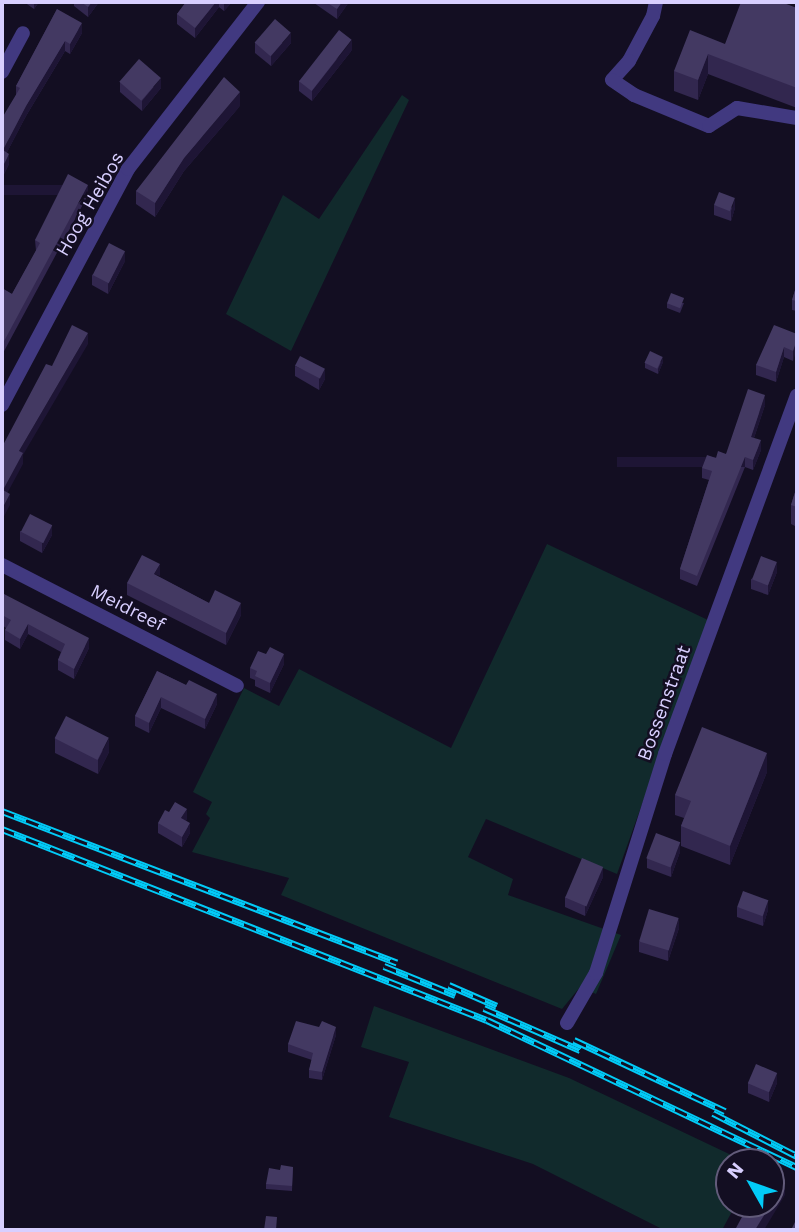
<!DOCTYPE html>
<html>
<head>
<meta charset="utf-8">
<style>
  body { margin:0 }
  #map { position:relative; width:799px; height:1232px; overflow:hidden; background:#130e22; font-family:"Work Sans",sans-serif }
  div>[style] { position:absolute }
  .green>* { inset:0; background:#112a2c }
  .minor>* { height:14px; margin:-7px; padding:0 7px; transform-origin:7px; border-radius:7px; background:#413980 }
  .rail>* { height:7px; margin-top:-3.5px; transform-origin:0; background:repeating-linear-gradient(90deg,#130e22 0 13px,#02cbf7 0 26px); box-sizing:border-box; border-block:2px solid #02cbf7 }
  .wall>* { inset:0; background:#32274f }
  .shaded-wall>* { inset:0; background:#1e1535; transform-origin:0 0 }
  .building>* { inset:0; background:#433962; transform-origin:0 0 }
  span { translate:-50% -50%; white-space:nowrap; text-align:center; line-height:1.15; -webkit-text-stroke:5px #130e22; paint-order:stroke }
  .street-label { font-size:19px; color:#d8cfff }
  .frame { position:absolute; inset:0; border:4px solid #d8cfff; pointer-events:none }
  .north { position:absolute; left:715px; top:1148px; width:70px; height:70px; box-sizing:border-box; background:#130e22; border:2px solid #625b7a; border-radius:50%; rotate:310deg; font-size:19px; font-weight:700; line-height:28px; text-align:center; color:#d8cfff }
  .north::after { content:''; display:block; margin:auto; width:24px; height:32px; background:#02cbf7; clip-path:polygon(50% 0,100% 100%,50% 72%,0 100%) }
</style>
</head>
<body>
<div id="map">
  <div class="green">
    <i style="clip-path:polygon(402px 95px,409px 100px,291px 351px,226px 314px,283px 195px,319px 219px)"></i>
    <i style="clip-path:polygon(547px 544px,708px 620px,617px 874px,486px 819px,468px 857px,513px 879px,508px 895px,621px 935px,596px 994px,580px 987px,562px 1009px,281px 895px,289px 878px,192px 852px,210px 818px,206px 814px,212px 802px,193px 792px,244px 688px,279px 706px,299px 669px,451px 748px)"></i>
    <i style="clip-path:polygon(374px 1006px,569px 1078px,746px 1162px,729px 1162px,729px 1204px,736px 1204px,722px 1230px,664px 1230px,533px 1164px,389px 1117px,409px 1062px,361px 1047px)"></i>
  </div>
  <div class="minor">
    <i style="left:656px;top:2px;width:14px;rotate:102deg"></i>
    <i style="left:653px;top:16px;width:51px;rotate:118.1deg"></i>
    <i style="left:629px;top:61px;width:25px;rotate:132deg"></i>
    <i style="left:612px;top:80px;width:27px;rotate:34deg"></i>
    <i style="left:634px;top:95px;width:81px;rotate:22.5deg"></i>
    <i style="left:709px;top:126px;width:33px;rotate:-33deg"></i>
    <i style="left:737px;top:108px;width:61px;rotate:9.5deg"></i>
    <i style="left:2px;top:72px;width:44px;rotate:-61.7deg"></i>
    <i style="left:2px;top:405px;width:268px;rotate:-61.9deg"></i>
    <i style="left:128px;top:169px;width:212px;rotate:-52.1deg"></i>
    <i style="left:2px;top:565px;width:264px;rotate:27.2deg"></i>
    <i style="left:567px;top:1023px;width:58px;rotate:-59.9deg"></i>
    <i style="left:596px;top:973px;width:230px;rotate:-72.5deg"></i>
    <i style="left:665px;top:754px;width:382px;rotate:-69.8deg"></i>
  </div>
  <div class="rail">
    <i style="left:2px;top:811px;width:423px;rotate:21deg"></i>
    <i style="left:2px;top:829px;width:521px;rotate:21.5deg"></i>
    <i style="left:487px;top:1020px;width:343px;rotate:25.4deg"></i>
    <i style="left:384px;top:966px;width:77px;rotate:22.2deg"></i>
    <i style="left:449px;top:985px;width:52px;rotate:23.6deg"></i>
    <i style="left:484px;top:1008px;width:105px;rotate:23.6deg"></i>
    <i style="left:574px;top:1040px;width:167px;rotate:25.2deg"></i>
    <i style="left:713px;top:1113px;width:94px;rotate:27.1deg"></i>
  </div>
  <div class="wall">
    <i style="clip-path:polygon(24px 2px,39px 2px,34px 9px)"></i>
    <i style="clip-path:polygon(74px 2px,99px 2px,88px 17px,74px 6px)"></i>
    <i style="clip-path:polygon(186px 2px,232px 2px,224px 11px,219px 7px,195px 38px,177px 24px,177px 14px)"></i>
    <i style="clip-path:polygon(314px 2px,349px 2px,337px 19px,314px 3px)"></i>
    <i style="clip-path:polygon(797px 8px,797px 108px,708px 74px,698px 100px,674px 91px,674px 71px,725px 44px)"></i>
    <i style="clip-path:polygon(57px 9px,82px 33px,70px 54px,65px 51px,26px 116px,7px 152px,9px 164px,2px 178px,16px 95px,16px 86px)"></i>
    <i style="clip-path:polygon(255px 43px,291px 43px,271px 66px,255px 53px)"></i>
    <i style="clip-path:polygon(352px 50px,312px 101px,299px 91px,299px 81px)"></i>
    <i style="clip-path:polygon(120px 82px,161px 88px,142px 111px,120px 92px)"></i>
    <i style="clip-path:polygon(240px 106px,184px 171px,155px 217px,136px 204px,136px 191px)"></i>
    <i style="clip-path:polygon(88px 195px,2px 355px,2px 289px,12px 294px,36px 251px,35px 240px)"></i>
    <i style="clip-path:polygon(714px 205px,735px 208px,731px 221px,714px 215px)"></i>
    <i style="clip-path:polygon(125px 261px,108px 294px,92px 285px,92px 275px)"></i>
    <i style="clip-path:polygon(797px 284px,797px 311px,792px 310px,792px 300px)"></i>
    <i style="clip-path:polygon(667px 303px,684px 303px,680px 313px,667px 308px)"></i>
    <i style="clip-path:polygon(797px 334px,793px 361px,784px 357px,776px 382px,756px 375px,756px 365px)"></i>
    <i style="clip-path:polygon(663px 362px,658px 374px,645px 368px,645px 363px)"></i>
    <i style="clip-path:polygon(295px 366px,325px 379px,319px 390px,295px 376px)"></i>
    <i style="clip-path:polygon(765px 405px,754px 438px,761px 450px,753px 470px,745px 467px,697px 586px,680px 579px,680px 569px,709px 480px,702px 478px,702px 468px,716px 458px,726px 454px)"></i>
    <i style="clip-path:polygon(797px 486px,797px 527px,791px 524px,791px 505px)"></i>
    <i style="clip-path:polygon(20px 531px,52px 535px,42px 553px,20px 541px)"></i>
    <i style="clip-path:polygon(777px 572px,768px 595px,751px 589px,751px 579px)"></i>
    <i style="clip-path:polygon(159px 577px,209px 603px,241px 615px,226px 645px,127px 595px,127px 583px)"></i>
    <i style="clip-path:polygon(2px 593px,89px 648px,74px 679px,58px 670px,58px 660px,61px 652px,28px 634px,20px 649px,5px 640px,5px 630px,6px 628px,2px 625px)"></i>
    <i style="clip-path:polygon(284px 664px,270px 693px,255px 686px,255px 680px,250px 678px,250px 668px)"></i>
    <i style="clip-path:polygon(157px 671px,186px 685px,217px 704px,205px 729px,161px 708px,149px 733px,135px 726px,135px 716px)"></i>
    <i style="clip-path:polygon(55px 738px,109px 752px,98px 774px,55px 753px)"></i>
    <i style="clip-path:polygon(767px 772px,730px 865px,681px 846px,681px 826px,684px 818px,675px 815px,675px 795px)"></i>
    <i style="clip-path:polygon(187px 819px,186px 820px,190px 833px,182px 847px,158px 833px,158px 823px)"></i>
    <i style="clip-path:polygon(680px 852px,671px 877px,647px 868px,647px 858px)"></i>
    <i style="clip-path:polygon(603px 877px,585px 916px,565px 907px,565px 897px)"></i>
    <i style="clip-path:polygon(737px 907px,768px 910px,763px 926px,737px 917px)"></i>
    <i style="clip-path:polygon(679px 928px,668px 961px,639px 952px,639px 942px)"></i>
    <i style="clip-path:polygon(336px 1035px,322px 1080px,309px 1078px,309px 1070px,312px 1060px,288px 1052px,288px 1044px)"></i>
    <i style="clip-path:polygon(748px 1083px,777px 1083px,769px 1102px,748px 1093px)"></i>
    <i style="clip-path:polygon(293px 1167px,292px 1191px,266px 1189px,266px 1184px,280px 1170px)"></i>
  </div>
  <div class="shaded-wall">
    <i style="clip-path:polygon(34px 2px,39px 2px,34px 9px)"></i>
    <i style="clip-path:polygon(92px 2px,99px 2px,88px 17px,88px 7px)"></i>
    <i style="clip-path:polygon(216px 2px,219px 2px,219px 7px,195px 38px,195px 28px)"></i>
    <i style="clip-path:polygon(224px 2px,232px 2px,224px 11px)"></i>
    <i style="clip-path:polygon(342px 2px,349px 2px,337px 19px,337px 9px)"></i>
    <i style="clip-path:polygon(82px 23px,82px 33px,70px 54px,70px 44px)"></i>
    <i style="clip-path:polygon(291px 33px,291px 43px,271px 66px,271px 56px)"></i>
    <i style="clip-path:polygon(352px 40px,352px 50px,312px 101px,312px 91px)"></i>
    <i style="clip-path:polygon(65px 41px,65px 51px,26px 116px,3px 160px,3px 150px,26px 106px)"></i>
    <i style="clip-path:polygon(708px 54px,708px 74px,698px 100px,698px 80px)"></i>
    <i style="clip-path:polygon(161px 78px,161px 88px,142px 111px,142px 101px)"></i>
    <i style="clip-path:polygon(240px 92px,240px 106px,184px 171px,155px 217px,155px 203px,184px 158px)"></i>
    <i style="clip-path:polygon(9px 154px,9px 164px,2px 178px,2px 168px)"></i>
    <i style="left:88px;top:185px;width:10px;height:182px;rotate:90deg"></i>
    <i style="clip-path:polygon(735px 198px,735px 208px,731px 221px,731px 211px)"></i>
    <i style="clip-path:polygon(125px 251px,125px 261px,108px 294px,108px 284px)"></i>
    <i style="clip-path:polygon(88px 333px,88px 344px,23px 455px,23px 464px,3px 501px,3px 490px,19px 451px)"></i>
    <i style="clip-path:polygon(797px 339px,797px 349px,793px 361px,793px 351px)"></i>
    <i style="clip-path:polygon(784px 347px,784px 357px,776px 382px,776px 372px)"></i>
    <i style="clip-path:polygon(663px 357px,663px 362px,658px 374px,658px 369px)"></i>
    <i style="clip-path:polygon(325px 369px,325px 379px,319px 390px,319px 379px)"></i>
    <i style="clip-path:polygon(765px 395px,765px 405px,751px 447px,751px 437px)"></i>
    <i style="clip-path:polygon(761px 440px,761px 450px,753px 470px,753px 460px)"></i>
    <i style="left:745px;top:457px;width:10px;height:128px;rotate:90deg"></i>
    <i style="clip-path:polygon(10px 494px,10px 505px,2px 520px,2px 509px)"></i>
    <i style="clip-path:polygon(52px 525px,52px 535px,42px 553px,42px 543px)"></i>
    <i style="clip-path:polygon(777px 562px,777px 572px,768px 595px,768px 585px)"></i>
    <i style="clip-path:polygon(160px 564px,160px 576px,154px 574px)"></i>
    <i style="clip-path:polygon(241px 603px,241px 615px,226px 645px,226px 633px)"></i>
    <i style="clip-path:polygon(28px 624px,28px 634px,20px 649px,20px 639px)"></i>
    <i style="clip-path:polygon(89px 638px,89px 648px,74px 679px,74px 669px)"></i>
    <i style="clip-path:polygon(284px 654px,284px 664px,270px 693px,270px 683px)"></i>
    <i style="clip-path:polygon(217px 694px,217px 704px,205px 729px,205px 719px)"></i>
    <i style="clip-path:polygon(161px 697px,161px 708px,149px 733px,149px 723px)"></i>
    <i style="clip-path:polygon(109px 738px,109px 752px,98px 774px,98px 760px)"></i>
    <i style="clip-path:polygon(767px 753px,767px 772px,730px 865px,730px 846px)"></i>
    <i style="clip-path:polygon(187px 809px,187px 819px,181px 828px,181px 818px)"></i>
    <i style="clip-path:polygon(190px 823px,190px 833px,182px 847px,182px 837px)"></i>
    <i style="clip-path:polygon(680px 842px,680px 852px,671px 877px,671px 867px)"></i>
    <i style="clip-path:polygon(603px 867px,603px 877px,585px 916px,585px 906px)"></i>
    <i style="clip-path:polygon(768px 900px,768px 910px,763px 926px,763px 916px)"></i>
    <i style="clip-path:polygon(679px 918px,679px 928px,668px 961px,668px 951px)"></i>
    <i style="clip-path:polygon(336px 1027px,336px 1035px,322px 1080px,322px 1072px)"></i>
    <i style="clip-path:polygon(777px 1073px,777px 1083px,769px 1102px,769px 1092px)"></i>
    <i style="clip-path:polygon(785px 1180px,785px 1195px,764px 1230px,755px 1230px)"></i>
  </div>
  <div class="building">
    <i style="clip-path:polygon(81px 2px,92px 2px,88px 7px)"></i>
    <i style="clip-path:polygon(186px 2px,216px 2px,195px 28px,177px 14px)"></i>
    <i style="clip-path:polygon(326px 2px,342px 2px,337px 9px)"></i>
    <i style="clip-path:polygon(741px 2px,781px 2px,797px 8px,797px 88px,708px 54px,698px 80px,674px 71px,690px 30px,725px 44px)"></i>
    <i style="clip-path:polygon(57px 9px,82px 23px,70px 44px,65px 41px,26px 106px,3px 150px,9px 154px,2px 168px,2px 118px,20px 88px,16px 86px)"></i>
    <i style="left:275px;top:19px;width:21px;height:31px;rotate:41deg"></i>
    <i style="left:339px;top:30px;width:16px;height:65px;rotate:38deg"></i>
    <i style="left:139px;top:59px;width:29px;height:30px;rotate:41deg"></i>
    <i style="clip-path:polygon(224px 77px,240px 92px,184px 158px,155px 203px,136px 191px)"></i>
    <i style="clip-path:polygon(68px 174px,88px 185px,2px 345px,2px 288px,12px 294px,40px 243px,35px 240px)"></i>
    <i style="left:719px;top:192px;width:17px;height:14px;rotate:21deg"></i>
    <i style="left:109px;top:243px;width:18px;height:36px;rotate:27deg"></i>
    <i style="clip-path:polygon(797px 284px,797px 301px,792px 300px)"></i>
    <i style="left:671px;top:293px;width:14px;height:11px;rotate:21deg"></i>
    <i style="clip-path:polygon(72px 325px,88px 333px,19px 451px,23px 453px,3px 490px,10px 494px,2px 509px,2px 447px,46px 364px,52px 366px)"></i>
    <i style="clip-path:polygon(774px 325px,797px 334px,797px 339px,793px 351px,784px 347px,776px 372px,756px 365px)"></i>
    <i style="left:650px;top:351px;width:14px;height:13px;rotate:25deg"></i>
    <i style="left:300px;top:356px;width:28px;height:11px;rotate:27deg"></i>
    <i style="clip-path:polygon(748px 389px,765px 395px,751px 437px,761px 440px,753px 460px,745px 457px,697px 576px,680px 569px,712px 471px,702px 468px,707px 455px,716px 458px,718px 451px,726px 454px)"></i>
    <i style="clip-path:polygon(797px 486px,797px 507px,791px 505px)"></i>
    <i style="left:30px;top:514px;width:25px;height:20px;rotate:27deg"></i>
    <i style="clip-path:polygon(142px 555px,160px 564px,154px 574px,209px 603px,215px 590px,241px 603px,226px 633px,127px 583px)"></i>
    <i style="left:761px;top:556px;width:17px;height:25px;rotate:21deg"></i>
    <i style="clip-path:polygon(2px 593px,89px 638px,74px 669px,58px 660px,65px 644px,28px 624px,20px 639px,5px 630px,11px 620px,2px 615px)"></i>
    <i style="clip-path:polygon(270px 647px,284px 654px,270px 683px,255px 676px,257px 671px,250px 668px,258px 651px,266px 654px)"></i>
    <i style="clip-path:polygon(157px 671px,186px 685px,189px 680px,217px 694px,205px 719px,161px 697px,149px 723px,135px 716px)"></i>
    <i style="left:66px;top:716px;width:48px;height:25px;rotate:27deg"></i>
    <i style="clip-path:polygon(702px 727px,767px 753px,730px 846px,681px 826px,691px 801px,675px 795px)"></i>
    <i style="clip-path:polygon(175px 802px,187px 809px,181px 818px,190px 823px,182px 837px,158px 823px,165px 810px,169px 812px)"></i>
    <i style="left:656px;top:833px;width:26px;height:27px;rotate:21deg"></i>
    <i style="left:582px;top:858px;width:23px;height:43px;rotate:23deg"></i>
    <i style="left:743px;top:891px;width:27px;height:17px;rotate:20deg"></i>
    <i style="left:649px;top:909px;width:31px;height:34px;rotate:17deg"></i>
    <i style="clip-path:polygon(296px 1021px,319px 1027px,322px 1021px,336px 1027px,322px 1072px,309px 1070px,313px 1053px,288px 1044px)"></i>
    <i style="left:756px;top:1064px;width:23px;height:21px;rotate:23deg"></i>
    <i style="clip-path:polygon(281px 1165px,293px 1167px,292px 1186px,266px 1184px,269px 1168px,280px 1170px)"></i>
    <i style="clip-path:polygon(771px 1172px,785px 1180px,771px 1204px)"></i>
    <i style="clip-path:polygon(749px 1204px,771px 1204px,755px 1230px,741px 1230px,736px 1228px)"></i>
    <i style="clip-path:polygon(266px 1216px,277px 1217px,276px 1230px,264px 1230px)"></i>
    <i style="clip-path:polygon(797px 1218px,797px 1230px,791px 1230px)"></i>
  </div>
  <div class="street-label">
    <span style="left:90px;top:204px;rotate:-60deg">Hoog Heibos</span>
    <span style="left:128px;top:608px;rotate:27deg">Meidreef</span>
    <span style="left:664px;top:703px;rotate:-70deg">Bossenstraat</span>
  </div>
  <div class="frame"></div>
  <div class="north">N</div>
</div>
</body>
</html>
